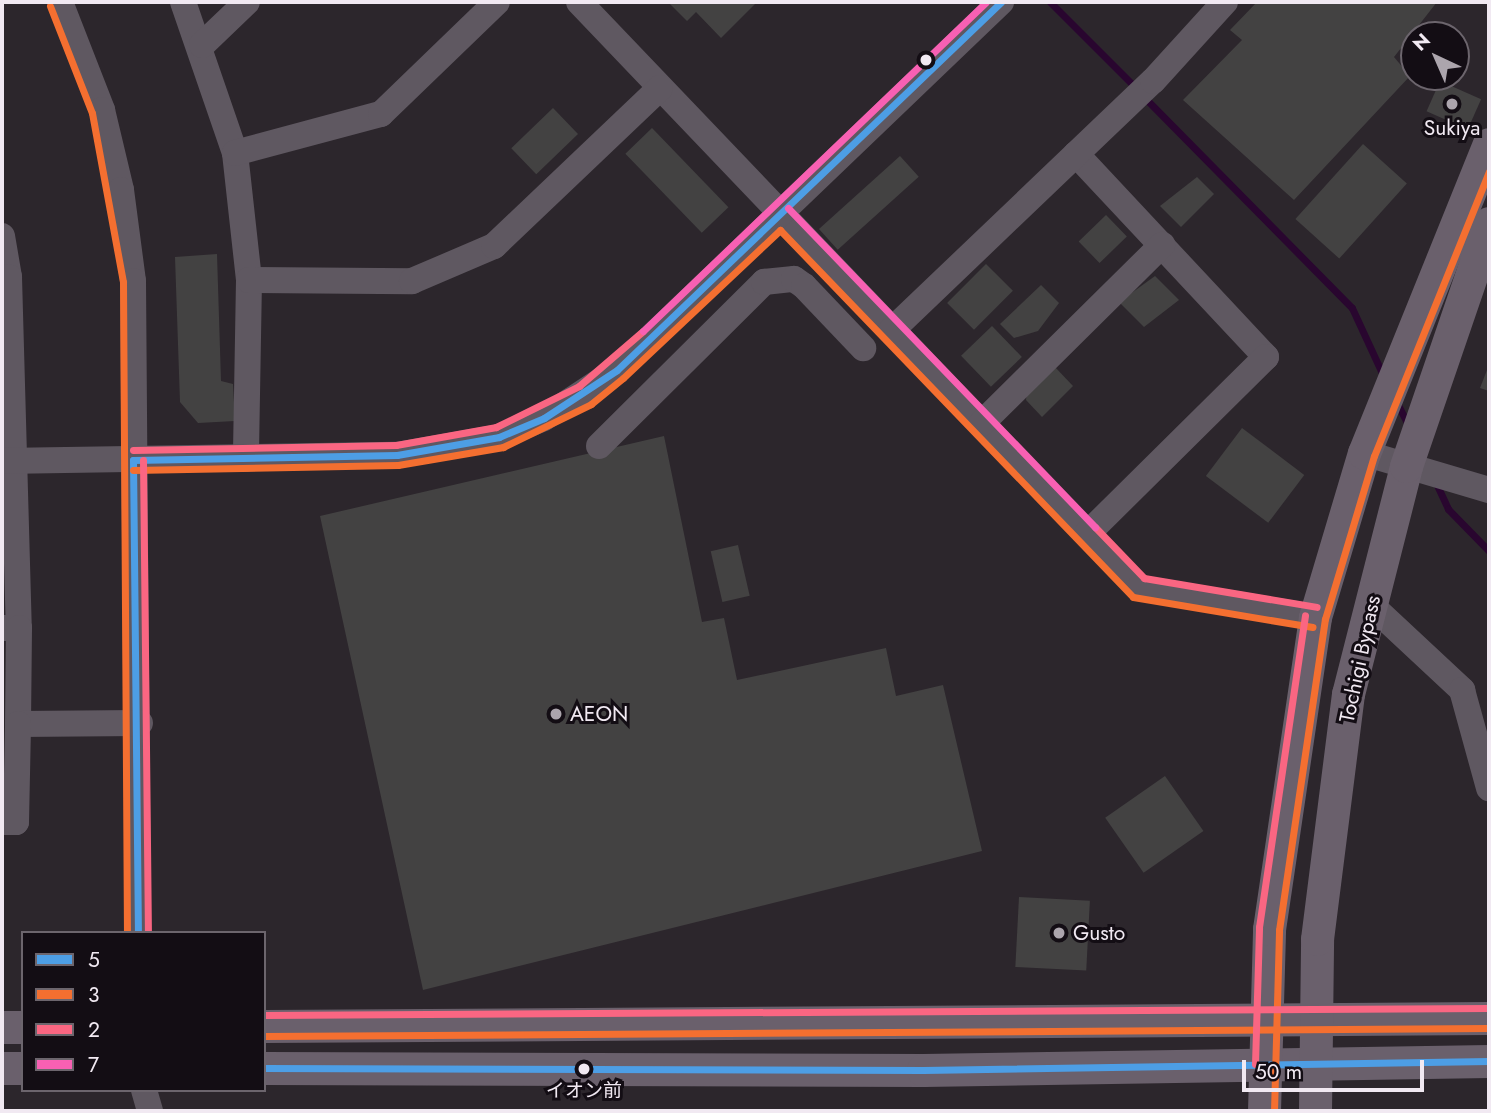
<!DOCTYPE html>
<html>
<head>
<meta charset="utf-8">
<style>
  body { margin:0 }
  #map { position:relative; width:1491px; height:1113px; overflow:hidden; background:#2c262c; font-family:Jost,"Noto Sans JP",sans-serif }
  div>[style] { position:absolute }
  .stream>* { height:7px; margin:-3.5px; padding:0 3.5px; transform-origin:3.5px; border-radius:3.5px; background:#29062f }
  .building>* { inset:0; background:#434242; transform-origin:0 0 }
  .minor>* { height:26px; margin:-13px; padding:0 13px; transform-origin:13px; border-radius:13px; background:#5f5861 }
  .major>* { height:33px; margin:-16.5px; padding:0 16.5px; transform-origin:16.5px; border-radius:16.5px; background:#6a606c }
  .bus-1>* { height:7px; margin:-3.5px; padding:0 3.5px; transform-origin:3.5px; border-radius:3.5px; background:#4d9ee5 }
  .bus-2>* { height:7px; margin:-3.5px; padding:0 3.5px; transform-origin:3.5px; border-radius:3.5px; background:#f46f30 }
  .bus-3>* { height:7px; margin:-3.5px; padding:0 3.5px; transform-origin:3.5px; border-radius:3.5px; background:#fa6682 }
  .bus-4>* { height:7px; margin:-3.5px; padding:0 3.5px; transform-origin:3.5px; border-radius:3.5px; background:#f860b3 }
  .dots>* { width:19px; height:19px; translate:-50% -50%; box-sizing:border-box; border:4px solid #130d14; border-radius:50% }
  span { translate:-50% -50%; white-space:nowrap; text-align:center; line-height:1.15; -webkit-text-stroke:6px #130d14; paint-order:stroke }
  .bus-label { font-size:19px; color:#f1e9f2 }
  .poi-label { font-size:21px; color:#f1e9f2 }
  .left { translate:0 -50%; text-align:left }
  .street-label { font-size:21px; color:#f1e9f2 }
  .frame { position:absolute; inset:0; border:4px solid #f1e9f2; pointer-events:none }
  .legend { position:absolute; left:21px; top:931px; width:245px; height:161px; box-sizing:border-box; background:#130d14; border:2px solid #6c656d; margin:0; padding:9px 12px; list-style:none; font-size:21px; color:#f1e9f2 }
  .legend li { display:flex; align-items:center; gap:14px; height:35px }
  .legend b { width:35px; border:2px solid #6c656d }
  .north { position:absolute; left:1400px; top:21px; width:70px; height:70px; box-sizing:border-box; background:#130d14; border:2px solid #6c656d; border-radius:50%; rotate:316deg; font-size:19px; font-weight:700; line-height:28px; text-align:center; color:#f1e9f2 }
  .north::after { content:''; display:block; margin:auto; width:24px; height:32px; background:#aca5ad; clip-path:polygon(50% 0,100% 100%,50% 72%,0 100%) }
  .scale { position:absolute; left:1242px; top:1060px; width:182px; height:32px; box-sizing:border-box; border:4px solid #f1e9f2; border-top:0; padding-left:9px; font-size:21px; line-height:24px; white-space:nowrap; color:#f1e9f2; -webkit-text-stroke:5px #130d14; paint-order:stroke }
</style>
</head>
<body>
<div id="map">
  <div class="stream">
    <i style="left:1050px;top:2px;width:122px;rotate:45deg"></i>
    <i style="left:1144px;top:97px;width:296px;rotate:45.4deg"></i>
    <i style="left:1352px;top:308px;width:74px;rotate:65.2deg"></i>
    <i style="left:1396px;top:401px;width:27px;rotate:63deg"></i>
    <i style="left:1436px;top:483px;width:29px;rotate:65deg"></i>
    <i style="left:1448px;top:509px;width:59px;rotate:45.7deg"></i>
  </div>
  <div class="building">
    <i style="clip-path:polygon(668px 2px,757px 2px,721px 38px,696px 12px,687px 21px)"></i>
    <i style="clip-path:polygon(1257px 2px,1437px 2px,1394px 57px,1410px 76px,1294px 200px,1183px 100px,1242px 40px,1230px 30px)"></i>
    <i style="left:1440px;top:81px;width:45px;height:33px;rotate:24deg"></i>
    <i style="left:553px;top:108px;width:36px;height:58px;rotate:46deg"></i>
    <i style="left:652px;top:128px;width:110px;height:37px;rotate:46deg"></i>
    <i style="left:1363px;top:144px;width:59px;height:101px;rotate:42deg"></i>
    <i style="left:900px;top:156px;width:28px;height:109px;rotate:48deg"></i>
    <i style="clip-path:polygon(1197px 177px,1214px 194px,1181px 227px,1160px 206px)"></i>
    <i style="left:1106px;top:215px;width:30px;height:38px;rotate:46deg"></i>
    <i style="clip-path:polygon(217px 254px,221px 381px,233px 384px,235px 421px,198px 423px,180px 402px,175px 257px)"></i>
    <i style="left:986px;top:264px;width:38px;height:55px;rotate:45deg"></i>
    <i style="clip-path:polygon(1155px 276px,1179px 300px,1144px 327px,1119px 302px)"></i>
    <i style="clip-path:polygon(1041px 285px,1059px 303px,1038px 331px,1014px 338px,1000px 324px)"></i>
    <i style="left:992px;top:326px;width:43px;height:43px;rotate:46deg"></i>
    <i style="clip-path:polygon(1489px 365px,1489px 391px,1480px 388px)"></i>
    <i style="clip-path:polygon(1054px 366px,1073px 386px,1042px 417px,1026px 400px,1027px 391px)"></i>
    <i style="left:1242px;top:428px;width:78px;height:60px;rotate:37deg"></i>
    <i style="clip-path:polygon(664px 436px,702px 622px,724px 618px,737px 680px,886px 648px,896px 696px,943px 685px,982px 851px,423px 990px,320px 516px)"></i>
    <i style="left:738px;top:545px;width:52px;height:28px;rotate:77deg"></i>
    <i style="left:1165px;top:776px;width:67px;height:73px;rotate:55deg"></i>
    <i style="left:1019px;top:897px;width:71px;height:70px;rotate:3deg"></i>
  </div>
  <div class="minor">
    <i style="left:60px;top:2px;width:116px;rotate:68.7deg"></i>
    <i style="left:102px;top:110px;width:82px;rotate:76.6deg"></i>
    <i style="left:121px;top:190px;width:92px;rotate:82.5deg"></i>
    <i style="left:133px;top:281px;width:652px;rotate:89.56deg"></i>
    <i style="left:183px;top:2px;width:160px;rotate:71deg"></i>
    <i style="left:235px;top:153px;width:128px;rotate:83.7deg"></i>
    <i style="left:249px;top:280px;width:179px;rotate:91deg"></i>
    <i style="left:579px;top:2px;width:811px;rotate:46.3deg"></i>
    <i style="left:1139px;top:588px;width:178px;rotate:9.4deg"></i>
    <i style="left:202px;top:45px;width:62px;rotate:-43.7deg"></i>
    <i style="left:235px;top:153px;width:151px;rotate:-15deg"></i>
    <i style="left:381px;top:114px;width:161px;rotate:-44deg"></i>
    <i style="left:1076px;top:154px;width:278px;rotate:46.9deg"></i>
    <i style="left:1266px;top:357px;width:252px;rotate:135.3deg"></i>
    <i style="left:2px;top:236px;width:42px;rotate:80.3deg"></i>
    <i style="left:9px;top:277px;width:351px;rotate:88.4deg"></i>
    <i style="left:19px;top:628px;width:17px;rotate:180deg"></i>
    <i style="left:249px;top:280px;width:163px;rotate:0.4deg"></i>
    <i style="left:412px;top:281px;width:89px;rotate:-23.1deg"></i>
    <i style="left:494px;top:246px;width:229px;rotate:-43.6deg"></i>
    <i style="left:891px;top:331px;width:362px;rotate:-43.7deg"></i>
    <i style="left:1153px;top:81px;width:107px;rotate:-47.7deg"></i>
    <i style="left:981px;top:424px;width:255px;rotate:-44.7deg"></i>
    <i style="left:599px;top:446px;width:233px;rotate:-44.8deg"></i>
    <i style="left:764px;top:282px;width:30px;rotate:-6deg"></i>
    <i style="left:794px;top:279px;width:12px;rotate:35deg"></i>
    <i style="left:804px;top:286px;width:86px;rotate:46.4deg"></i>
    <i style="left:1364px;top:453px;width:130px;rotate:16.5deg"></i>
    <i style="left:2px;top:461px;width:395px;rotate:-0.9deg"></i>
    <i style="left:397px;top:455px;width:104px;rotate:-10deg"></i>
    <i style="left:499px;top:437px;width:49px;rotate:-22.9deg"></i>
    <i style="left:544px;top:418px;width:87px;rotate:-33.3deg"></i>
    <i style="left:617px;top:370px;width:532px;rotate:-43.78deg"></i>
    <i style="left:1371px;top:605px;width:125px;rotate:43deg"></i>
    <i style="left:1462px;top:690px;width:102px;rotate:74.6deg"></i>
    <i style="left:19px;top:628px;width:96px;rotate:90.6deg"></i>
    <i style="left:18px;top:724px;width:122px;rotate:-0.5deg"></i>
    <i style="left:2px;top:822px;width:14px"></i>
    <i style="left:16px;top:822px;width:98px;rotate:-88.8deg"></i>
    <i style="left:144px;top:1090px;width:22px;rotate:74deg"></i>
  </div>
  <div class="major">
    <i style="left:264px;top:1026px;width:1225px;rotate:-0.37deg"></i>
    <i style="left:2px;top:1027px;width:21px"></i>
    <i style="left:2px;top:1068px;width:21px"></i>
    <i style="left:264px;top:1068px;width:659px;rotate:0.17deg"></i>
    <i style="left:923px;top:1070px;width:566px;rotate:-0.91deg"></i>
    <i style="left:1264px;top:1111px;width:182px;rotate:-88.4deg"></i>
    <i style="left:1269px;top:929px;width:315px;rotate:-81.6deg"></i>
    <i style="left:1315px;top:617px;width:171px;rotate:-73.4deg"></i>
    <i style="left:1364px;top:453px;width:333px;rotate:-68deg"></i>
    <i style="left:1315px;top:1111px;width:172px;rotate:-89.3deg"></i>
    <i style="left:1317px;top:939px;width:247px;rotate:-82.8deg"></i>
    <i style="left:1348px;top:694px;width:235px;rotate:-75.7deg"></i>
    <i style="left:1406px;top:466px;width:257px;rotate:-71.1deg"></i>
  </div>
  <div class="bus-1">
    <i style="left:133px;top:460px;width:264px;rotate:-1.1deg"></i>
    <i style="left:397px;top:455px;width:104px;rotate:-10deg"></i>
    <i style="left:499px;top:437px;width:49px;rotate:-22.9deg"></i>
    <i style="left:544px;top:418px;width:87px;rotate:-33.3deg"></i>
    <i style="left:617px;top:370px;width:532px;rotate:-43.78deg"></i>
    <i style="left:133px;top:460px;width:473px;rotate:89.4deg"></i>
    <i style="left:264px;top:1068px;width:659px;rotate:0.17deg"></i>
    <i style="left:923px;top:1070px;width:566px;rotate:-0.91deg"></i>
  </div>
  <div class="bus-2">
    <i style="left:50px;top:6px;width:115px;rotate:68.6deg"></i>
    <i style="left:92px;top:113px;width:172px;rotate:79.6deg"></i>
    <i style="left:123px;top:282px;width:651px;rotate:89.65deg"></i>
    <i style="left:133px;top:470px;width:265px;rotate:-1.1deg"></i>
    <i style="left:398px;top:465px;width:107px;rotate:-9.7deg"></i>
    <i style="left:503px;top:447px;width:98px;rotate:-26deg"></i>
    <i style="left:591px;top:404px;width:41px;rotate:-39.1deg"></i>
    <i style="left:623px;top:378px;width:216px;rotate:-43.3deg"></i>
    <i style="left:780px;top:230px;width:509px;rotate:46.11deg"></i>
    <i style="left:1133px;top:597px;width:182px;rotate:9.5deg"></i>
    <i style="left:264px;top:1036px;width:1225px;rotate:-0.37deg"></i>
    <i style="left:1274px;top:1111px;width:181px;rotate:-88.4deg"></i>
    <i style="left:1279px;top:930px;width:314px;rotate:-81.6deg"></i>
    <i style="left:1325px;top:619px;width:170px;rotate:-73.3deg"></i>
    <i style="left:1374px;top:456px;width:307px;rotate:-68deg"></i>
  </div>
  <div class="bus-3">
    <i style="left:133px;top:450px;width:263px;rotate:-1.1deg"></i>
    <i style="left:396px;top:445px;width:102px;rotate:-10.2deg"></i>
    <i style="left:496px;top:427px;width:93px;rotate:-26.3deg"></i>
    <i style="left:579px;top:386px;width:84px;rotate:-40.7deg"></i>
    <i style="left:143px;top:460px;width:473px;rotate:89.4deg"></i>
    <i style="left:1095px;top:527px;width:71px;rotate:46.1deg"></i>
    <i style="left:1144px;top:578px;width:175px;rotate:9.5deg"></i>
    <i style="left:264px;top:1015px;width:1225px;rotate:-0.33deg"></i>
    <i style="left:1255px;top:1064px;width:137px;rotate:-88.3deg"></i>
    <i style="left:1259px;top:927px;width:315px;rotate:-81.6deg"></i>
  </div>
  <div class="bus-4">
    <i style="left:788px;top:208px;width:443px;rotate:46.1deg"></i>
    <i style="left:643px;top:331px;width:475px;rotate:-43.8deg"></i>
  </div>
  <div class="dots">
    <i style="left:926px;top:60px;background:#f1e9f2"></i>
    <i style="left:1452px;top:104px;background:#aca5ad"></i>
    <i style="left:556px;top:714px;background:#aca5ad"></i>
    <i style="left:1059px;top:933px;background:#aca5ad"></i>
    <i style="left:584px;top:1069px;background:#f1e9f2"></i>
  </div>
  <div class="bus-label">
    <span style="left:584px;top:1091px">イオン前</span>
  </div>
  <div class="poi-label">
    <span style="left:1452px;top:128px">Sukiya</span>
    <span class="left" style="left:570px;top:714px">AEON</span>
    <span class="left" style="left:1073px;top:933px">Gusto</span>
  </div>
  <div class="street-label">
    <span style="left:1360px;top:659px;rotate:-78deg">Tochigi Bypass</span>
  </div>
  <div class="frame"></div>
  <ul class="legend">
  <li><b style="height:9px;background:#4d9ee5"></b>5</li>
  <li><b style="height:9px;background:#f46f30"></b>3</li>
  <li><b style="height:9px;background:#fa6682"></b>2</li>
  <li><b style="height:9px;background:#f860b3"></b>7</li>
  </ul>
  <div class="north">N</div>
  <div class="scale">50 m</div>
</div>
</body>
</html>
